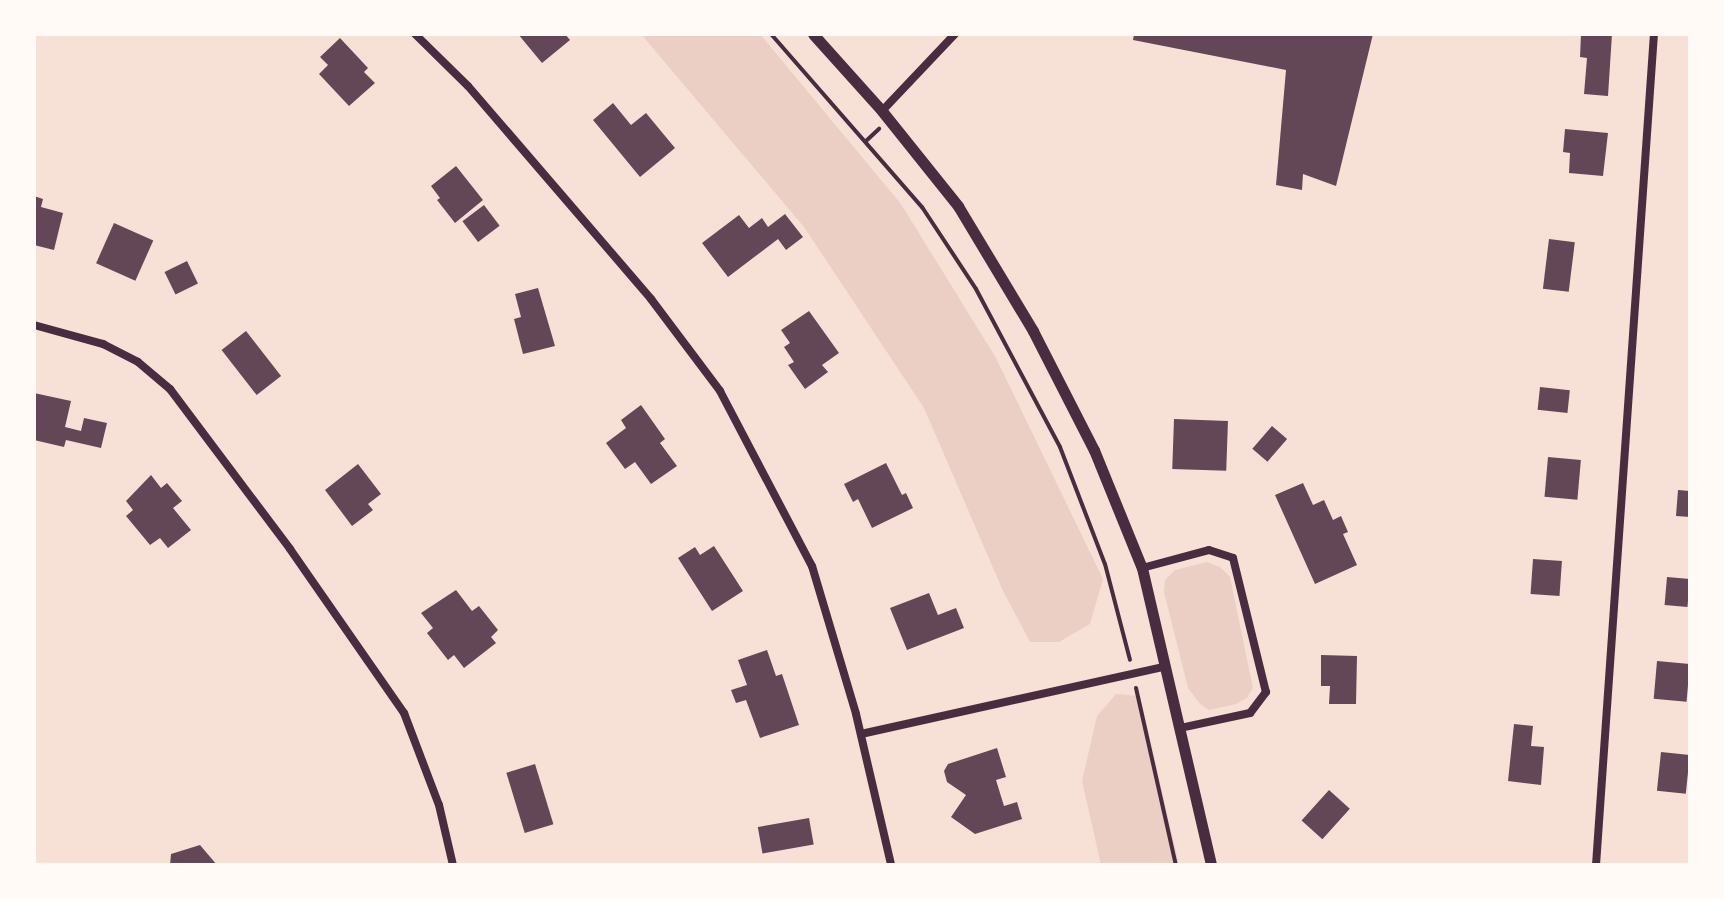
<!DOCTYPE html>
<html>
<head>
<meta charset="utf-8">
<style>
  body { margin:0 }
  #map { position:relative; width:1724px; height:899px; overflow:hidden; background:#f7e1d7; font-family:Barlow,sans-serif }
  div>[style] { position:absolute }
  .green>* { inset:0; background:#ebcfc5 }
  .building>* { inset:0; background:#644757; transform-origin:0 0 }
  .path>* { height:4px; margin:-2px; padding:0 2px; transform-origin:2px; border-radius:2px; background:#4a2c40 }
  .minor>* { height:8px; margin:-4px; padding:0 4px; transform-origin:4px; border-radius:4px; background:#4a2c40 }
  .tertiary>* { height:11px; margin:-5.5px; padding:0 5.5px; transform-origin:5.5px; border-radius:5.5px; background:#4a2c40 }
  span { translate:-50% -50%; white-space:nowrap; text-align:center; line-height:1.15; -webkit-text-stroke:7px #fffaf5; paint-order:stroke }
  .frame { position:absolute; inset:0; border:36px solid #fffaf5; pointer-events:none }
</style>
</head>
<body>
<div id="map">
  <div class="green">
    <i style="clip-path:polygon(641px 34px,760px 34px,901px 204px,996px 358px,1103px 579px,1090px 624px,1059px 642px,1030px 642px,1003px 591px,924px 408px,804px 227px)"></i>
    <i style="clip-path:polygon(1207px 562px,1220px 567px,1230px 577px,1253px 688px,1247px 698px,1236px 704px,1209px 710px,1200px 704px,1188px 688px,1164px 592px,1165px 580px,1175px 570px)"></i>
    <i style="clip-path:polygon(1116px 694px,1140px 696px,1179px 865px,1101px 865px,1082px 781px,1097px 716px)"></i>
  </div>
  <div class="building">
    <i style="clip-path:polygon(518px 34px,565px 34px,570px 40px,542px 63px)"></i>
    <i style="clip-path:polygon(1134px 34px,1373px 34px,1336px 186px,1303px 174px,1302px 190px,1276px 185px,1286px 70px,1133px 40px)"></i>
    <i style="clip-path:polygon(1581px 34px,1612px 34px,1608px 96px,1584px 94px,1587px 58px,1580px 57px)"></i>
    <i style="clip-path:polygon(340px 38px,368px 68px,364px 72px,375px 83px,349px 106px,319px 74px,328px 65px,320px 57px)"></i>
    <i style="clip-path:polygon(613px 103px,631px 125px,646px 113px,675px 148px,640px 177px,593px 120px)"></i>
    <i style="clip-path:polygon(1565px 129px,1608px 133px,1603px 176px,1569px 173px,1570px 153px,1563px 152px)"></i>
    <i style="clip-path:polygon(456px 166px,483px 200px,455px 223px,437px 200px,440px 198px,431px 186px)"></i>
    <i style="clip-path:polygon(34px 196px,43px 199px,41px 207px,63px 213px,54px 250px,34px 245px)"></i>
    <i style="left:484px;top:205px;width:26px;height:27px;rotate:53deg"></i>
    <i style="clip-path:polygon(785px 214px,803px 237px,786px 250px,778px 239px,728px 277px,702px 243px,739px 215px,749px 228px,762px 218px,768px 227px)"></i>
    <i style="left:114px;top:223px;width:43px;height:44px;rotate:24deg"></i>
    <i style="left:1549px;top:239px;width:26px;height:50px;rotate:7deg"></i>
    <i style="left:187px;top:261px;width:25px;height:25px;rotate:64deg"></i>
    <i style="clip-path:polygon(538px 288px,555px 346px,523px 354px,514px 319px,521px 317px,515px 294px)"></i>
    <i style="clip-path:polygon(809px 311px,839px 353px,822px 365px,828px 372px,805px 389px,788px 365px,794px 362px,784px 347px,790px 343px,781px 330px)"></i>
    <i style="left:246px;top:331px;width:57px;height:31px;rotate:52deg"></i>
    <i style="left:1540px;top:387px;width:30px;height:23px;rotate:6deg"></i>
    <i style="clip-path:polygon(34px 393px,71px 401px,65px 427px,81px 431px,84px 418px,107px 423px,101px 448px,66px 440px,64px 447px,34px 440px)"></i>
    <i style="clip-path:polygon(641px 405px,665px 439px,660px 443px,677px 466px,651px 484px,635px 462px,625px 469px,606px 443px,626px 428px,621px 420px)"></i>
    <i style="left:1174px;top:419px;width:54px;height:50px;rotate:2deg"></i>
    <i style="left:1272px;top:426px;width:20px;height:30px;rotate:41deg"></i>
    <i style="left:1548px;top:457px;width:33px;height:40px;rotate:5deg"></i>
    <i style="clip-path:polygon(886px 463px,902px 495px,906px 493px,913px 508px,872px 528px,858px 499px,853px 502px,844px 484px)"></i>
    <i style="clip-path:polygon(358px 464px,381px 494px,368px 504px,373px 510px,352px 526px,325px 490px)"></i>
    <i style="clip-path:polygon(151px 475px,161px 488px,167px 483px,182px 501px,173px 508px,191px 530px,168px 548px,160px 538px,150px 545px,126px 516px,133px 510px,126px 501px)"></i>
    <i style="clip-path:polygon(1303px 483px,1313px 505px,1324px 500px,1333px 520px,1341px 516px,1348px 532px,1343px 534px,1357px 565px,1315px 584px,1275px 495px)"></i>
    <i style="clip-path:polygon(1678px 490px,1690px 491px,1690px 517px,1676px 516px)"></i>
    <i style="clip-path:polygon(714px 546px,743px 591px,712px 611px,678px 558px,695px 547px,700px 555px)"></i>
    <i style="left:1533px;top:559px;width:29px;height:35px;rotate:4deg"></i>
    <i style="left:1667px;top:577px;width:23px;height:28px;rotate:5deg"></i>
    <i style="clip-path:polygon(456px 590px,472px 611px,479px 606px,498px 630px,491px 637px,496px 643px,464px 668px,454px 655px,448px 660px,427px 633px,433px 628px,421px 613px)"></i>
    <i style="clip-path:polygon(929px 593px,938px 615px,956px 608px,964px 628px,907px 650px,890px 608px)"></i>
    <i style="clip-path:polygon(767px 650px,776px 676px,782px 674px,799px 725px,760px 738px,746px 700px,736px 703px,731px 690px,747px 685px,738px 660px)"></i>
    <i style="clip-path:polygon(1321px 655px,1357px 656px,1356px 704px,1329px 704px,1330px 686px,1321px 686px)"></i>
    <i style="left:1657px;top:661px;width:33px;height:38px;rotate:5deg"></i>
    <i style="clip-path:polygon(1514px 724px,1533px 726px,1531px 746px,1544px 747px,1541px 785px,1508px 781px)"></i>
    <i style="clip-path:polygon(997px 748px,1006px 777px,996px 780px,1004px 806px,1017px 802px,1022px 819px,975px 834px,951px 817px,966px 795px,947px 782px,944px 771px,948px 764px)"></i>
    <i style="left:1661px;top:752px;width:29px;height:39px;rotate:6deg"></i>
    <i style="left:535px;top:764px;width:63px;height:30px;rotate:73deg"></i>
    <i style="left:1329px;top:790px;width:28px;height:41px;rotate:42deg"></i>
    <i style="left:809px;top:818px;width:27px;height:52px;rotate:80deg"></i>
    <i style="clip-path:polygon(200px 845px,217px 865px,170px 865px,171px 854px)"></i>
  </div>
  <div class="path">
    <i style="left:771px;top:34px;width:230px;rotate:48.9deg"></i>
    <i style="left:922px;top:207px;width:98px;rotate:56.6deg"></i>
    <i style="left:976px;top:289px;width:179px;rotate:62deg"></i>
    <i style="left:1060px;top:447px;width:125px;rotate:69deg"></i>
    <i style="left:1105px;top:564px;width:99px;rotate:75.4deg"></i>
    <i style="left:866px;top:141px;width:18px;rotate:-43deg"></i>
    <i style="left:1136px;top:688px;width:181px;rotate:77.3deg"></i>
  </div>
  <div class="minor">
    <i style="left:415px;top:34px;width:74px;rotate:44.5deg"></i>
    <i style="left:468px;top:86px;width:281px;rotate:49.3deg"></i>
    <i style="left:651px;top:299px;width:115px;rotate:53.1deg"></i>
    <i style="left:720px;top:391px;width:198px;rotate:62.3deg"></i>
    <i style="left:812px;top:566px;width:154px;rotate:73.4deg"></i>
    <i style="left:856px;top:714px;width:155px;rotate:76.9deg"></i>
    <i style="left:882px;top:111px;width:106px;rotate:-46.5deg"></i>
    <i style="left:34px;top:325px;width:72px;rotate:15.4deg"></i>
    <i style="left:103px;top:344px;width:39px;rotate:27deg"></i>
    <i style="left:138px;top:362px;width:42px;rotate:40.2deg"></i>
    <i style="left:170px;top:389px;width:200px;rotate:53.1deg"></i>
    <i style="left:290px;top:549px;width:200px;rotate:55.2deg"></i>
    <i style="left:404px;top:713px;width:98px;rotate:69.2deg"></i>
    <i style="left:439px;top:805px;width:62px;rotate:76.9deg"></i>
    <i style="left:1142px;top:568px;width:69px;rotate:-15deg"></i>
    <i style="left:1209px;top:550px;width:25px;rotate:18deg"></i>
    <i style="left:1233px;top:558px;width:138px;rotate:76.2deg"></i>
    <i style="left:1266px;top:692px;width:26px;rotate:127deg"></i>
    <i style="left:1250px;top:713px;width:72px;rotate:167.9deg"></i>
    <i style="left:861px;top:734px;width:310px;rotate:-12.5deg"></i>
    <i style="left:1596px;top:865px;width:833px;rotate:-86.01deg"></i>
  </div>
  <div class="tertiary">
    <i style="left:813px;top:34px;width:103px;rotate:48.1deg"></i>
    <i style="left:882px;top:111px;width:122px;rotate:51.3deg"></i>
    <i style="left:958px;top:206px;width:146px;rotate:59deg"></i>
    <i style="left:1033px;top:331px;width:134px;rotate:62.9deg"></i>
    <i style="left:1094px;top:450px;width:127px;rotate:67.9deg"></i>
    <i style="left:1142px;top:568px;width:305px;rotate:76.9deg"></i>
  </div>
  <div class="frame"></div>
</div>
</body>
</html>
